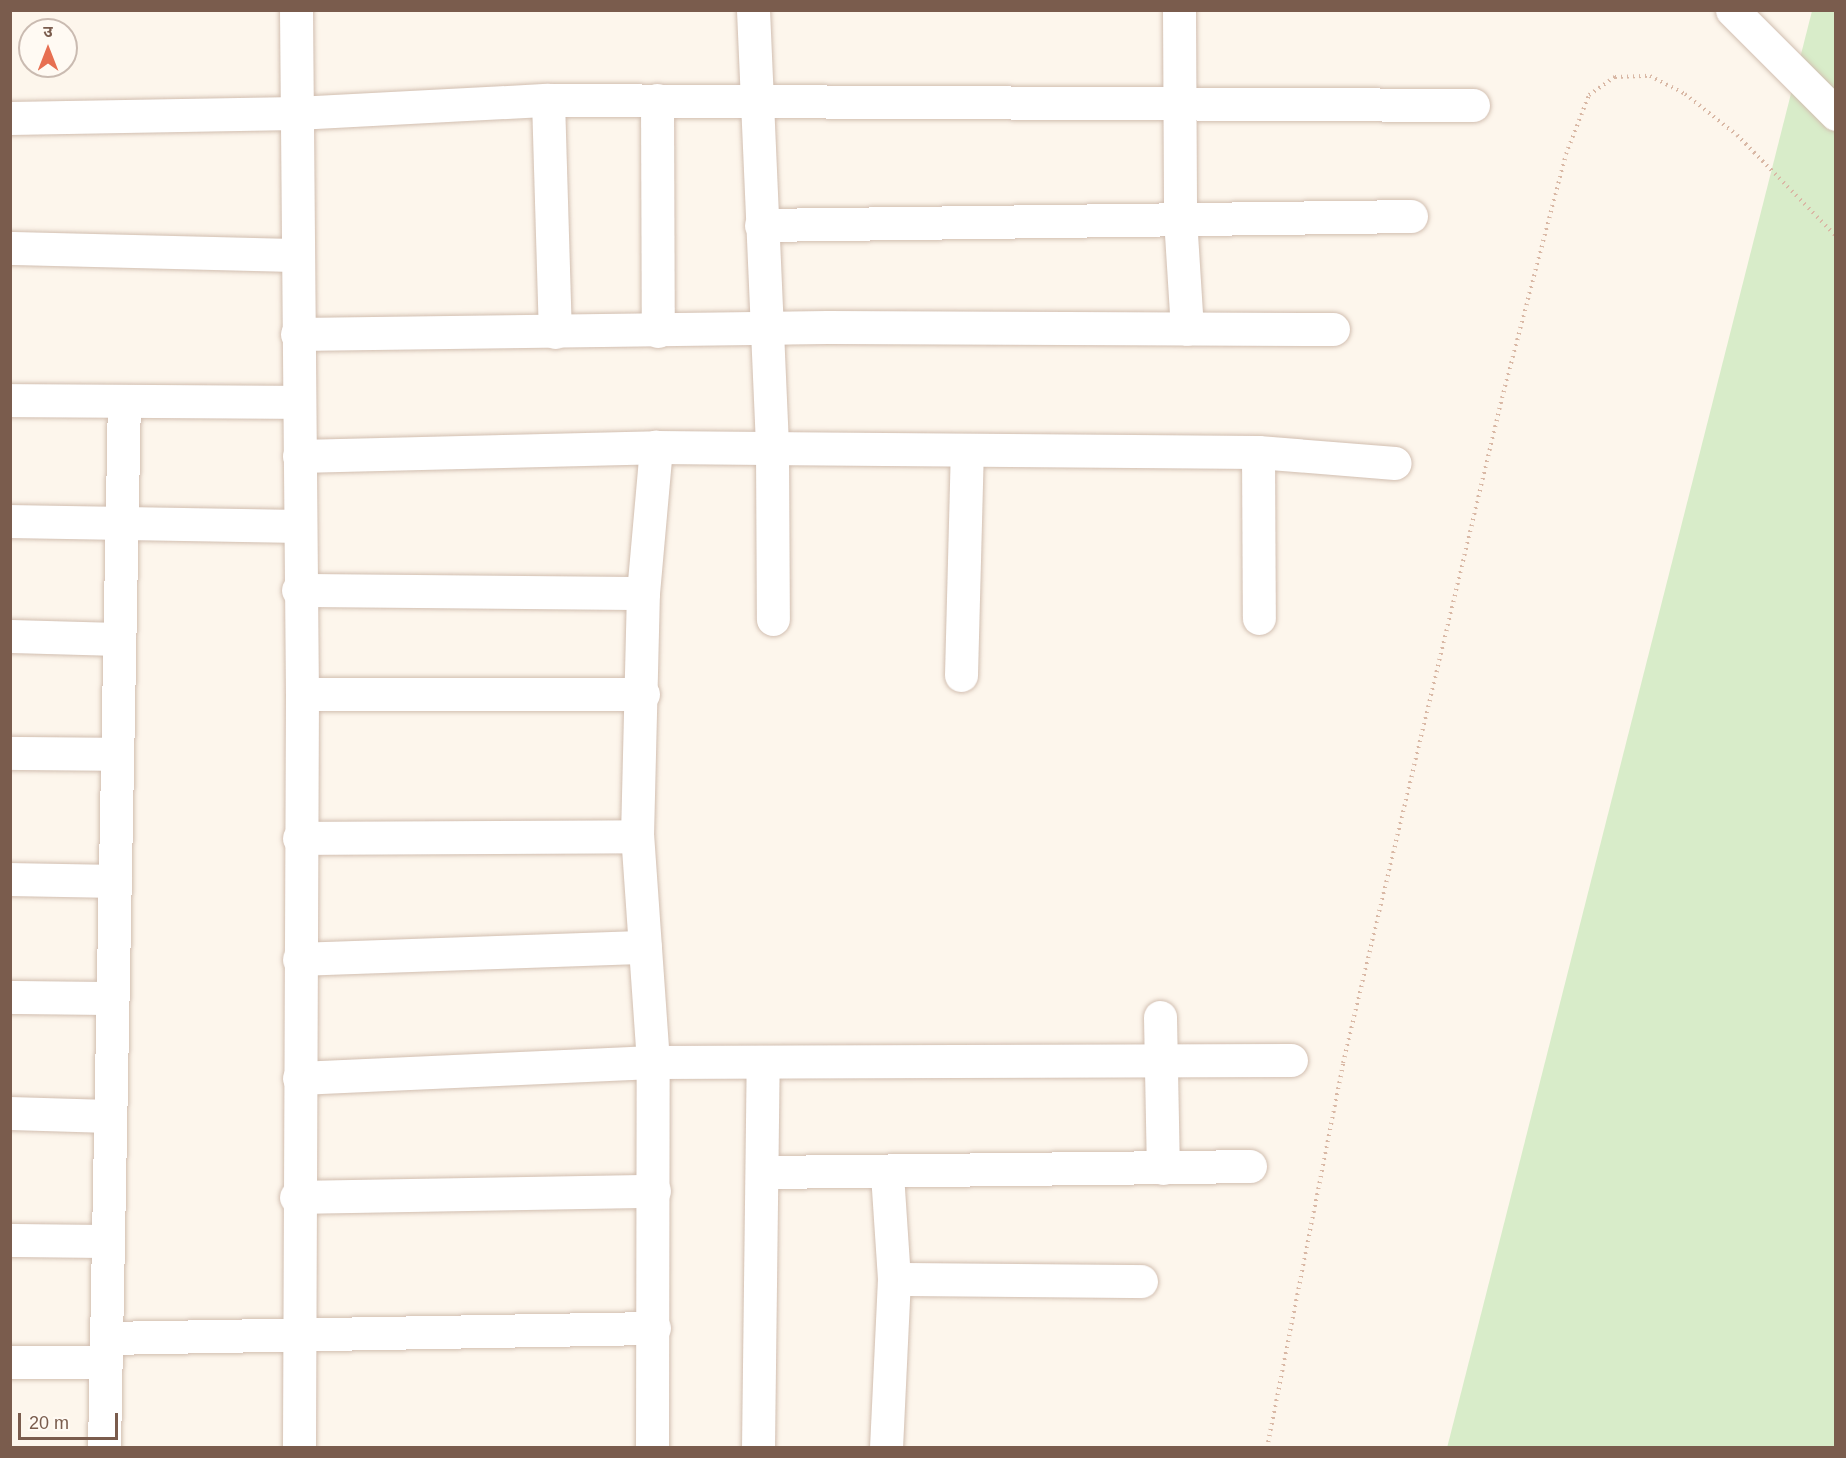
<!DOCTYPE html>
<html>
<head>
<meta charset="utf-8">
<style>
  body { margin:0 }
  #map { position:relative; width:1846px; height:1458px; overflow:hidden; background:#fdf6ec; font-family:Arial,"Noto Sans Devanagari",sans-serif }
  div>[style] { position:absolute }
  .green>* { inset:0; background:#d8ecc9 }
  .path>* { height:4px; margin-top:-2px; transform-origin:0; background:repeating-linear-gradient(90deg,#d9b8a5 0 1.5px,transparent 0 6px) }
  .roads { filter:drop-shadow(0 0 2px #d1beb0) drop-shadow(0 0 2px #d1beb0) }
  .minor>* { height:33px; margin:-16.5px; padding:0 16.5px; transform-origin:16.5px; border-radius:16.5px; background:#fff }
  span { translate:-50% -50%; white-space:nowrap; text-align:center; line-height:1.15; -webkit-text-stroke:5px #fffaf3; paint-order:stroke }
  .frame { position:absolute; inset:0; border:12px solid #7a5c4d; pointer-events:none }
  .north { position:absolute; left:18px; top:18px; width:60px; height:60px; box-sizing:border-box; background:#fffaf3; border:2px solid #cabbb1; border-radius:50%; rotate:0deg; font-size:16px; font-weight:700; line-height:24px; text-align:center; color:#7a5c4d }
  .north::after { content:''; display:block; margin:auto; width:21px; height:27px; background:#e76f51; clip-path:polygon(50% 0,100% 100%,50% 72%,0 100%) }
  .scale { position:absolute; left:18px; top:1413px; width:100px; height:27px; box-sizing:border-box; border:3px solid #7a5c4d; border-top:0; padding-left:8px; font-size:18px; line-height:21px; white-space:nowrap; color:#7a5c4d; -webkit-text-stroke:4px #fffaf3; paint-order:stroke }
</style>
</head>
<body>
<div id="map">
  <div class="green">
    <i style="clip-path:polygon(1812px 11px,1835px 11px,1835px 1447px,1447px 1448px)"></i>
  </div>
  <div class="path">
    <i style="left:1267px;top:1448px;width:392px;rotate:-78.8deg"></i>
    <i style="left:1343px;top:1063px;width:684px;rotate:-76.55deg"></i>
    <i style="left:1502px;top:398px;width:252px;rotate:-75.3deg"></i>
    <i style="left:1566px;top:154px;width:63px;rotate:-68.7deg"></i>
    <i style="left:1589px;top:95px;width:32px;rotate:-35deg"></i>
    <i style="left:1615px;top:77px;width:35px;rotate:-2deg"></i>
    <i style="left:1650px;top:76px;width:39px;rotate:27deg"></i>
    <i style="left:1685px;top:94px;width:66px;rotate:38.3deg"></i>
    <i style="left:1737px;top:135px;width:141px;rotate:45.6deg"></i>
  </div>
  <div class="roads">
    <div class="minor">
      <i style="left:296px;top:10px;width:684px;rotate:89.5deg"></i>
      <i style="left:302px;top:694px;width:754px;rotate:90.23deg"></i>
      <i style="left:753px;top:10px;width:440px;rotate:87.5deg"></i>
      <i style="left:772px;top:450px;width:169px;rotate:89.7deg"></i>
      <i style="left:1179px;top:10px;width:208px;rotate:89.7deg"></i>
      <i style="left:1180px;top:218px;width:111px;rotate:86.4deg"></i>
      <i style="left:1732px;top:10px;width:147px;rotate:45deg"></i>
      <i style="left:548px;top:100px;width:232px;rotate:88.3deg"></i>
      <i style="left:657px;top:100px;width:231px;rotate:89.8deg"></i>
      <i style="left:10px;top:118px;width:286px;rotate:-1deg"></i>
      <i style="left:296px;top:113px;width:252px;rotate:-3deg"></i>
      <i style="left:548px;top:100px;width:925px;rotate:0.31deg"></i>
      <i style="left:761px;top:225px;width:650px;rotate:-0.79deg"></i>
      <i style="left:10px;top:248px;width:287px;rotate:1.4deg"></i>
      <i style="left:297px;top:334px;width:530px;rotate:-0.76deg"></i>
      <i style="left:827px;top:327px;width:506px;rotate:0.23deg"></i>
      <i style="left:10px;top:400px;width:287px;rotate:0.4deg"></i>
      <i style="left:1258px;top:452px;width:166px;rotate:89.7deg"></i>
      <i style="left:299px;top:456px;width:357px;rotate:-1.4deg"></i>
      <i style="left:656px;top:447px;width:602px;rotate:0.48deg"></i>
      <i style="left:1258px;top:452px;width:137px;rotate:4.6deg"></i>
      <i style="left:10px;top:521px;width:288px;rotate:1deg"></i>
      <i style="left:298px;top:590px;width:345px;rotate:0.5deg"></i>
      <i style="left:10px;top:636px;width:109px;rotate:1.6deg"></i>
      <i style="left:961px;top:675px;width:222px;rotate:-88.5deg"></i>
      <i style="left:302px;top:694px;width:341px"></i>
      <i style="left:10px;top:753px;width:107px;rotate:0.5deg"></i>
      <i style="left:299px;top:838px;width:338px;rotate:-0.3deg"></i>
      <i style="left:10px;top:879px;width:105px;rotate:1.1deg"></i>
      <i style="left:299px;top:959px;width:346px;rotate:-2deg"></i>
      <i style="left:10px;top:997px;width:102px;rotate:0.6deg"></i>
      <i style="left:1160px;top:1017px;width:151px;rotate:88.9deg"></i>
      <i style="left:299px;top:1078px;width:354px;rotate:-2.6deg"></i>
      <i style="left:653px;top:1062px;width:638px;rotate:-0.18deg"></i>
      <i style="left:10px;top:1113px;width:99px;rotate:1.7deg"></i>
      <i style="left:766px;top:1172px;width:484px;rotate:-0.7deg"></i>
      <i style="left:296px;top:1197px;width:358px;rotate:-1deg"></i>
      <i style="left:10px;top:1240px;width:98px;rotate:0.6deg"></i>
      <i style="left:894px;top:1279px;width:247px;rotate:0.5deg"></i>
      <i style="left:106px;top:1338px;width:548px;rotate:-1.05deg"></i>
      <i style="left:10px;top:1362px;width:96px"></i>
      <i style="left:104px;top:1448px;width:1047px;rotate:-88.91deg"></i>
      <i style="left:652px;top:1448px;width:386px;rotate:-89.9deg"></i>
      <i style="left:653px;top:1062px;width:227px;rotate:-94deg"></i>
      <i style="left:637px;top:836px;width:243px;rotate:-88.6deg"></i>
      <i style="left:643px;top:593px;width:147px;rotate:-84.9deg"></i>
      <i style="left:758px;top:1448px;width:386px;rotate:-89.3deg"></i>
      <i style="left:886px;top:1448px;width:169px;rotate:-87.3deg"></i>
      <i style="left:894px;top:1279px;width:106px;rotate:-93.8deg"></i>
    </div>
  </div>
  <div class="frame"></div>
  <div class="north">उ</div>
  <div class="scale">20 m</div>
</div>
</body>
</html>
